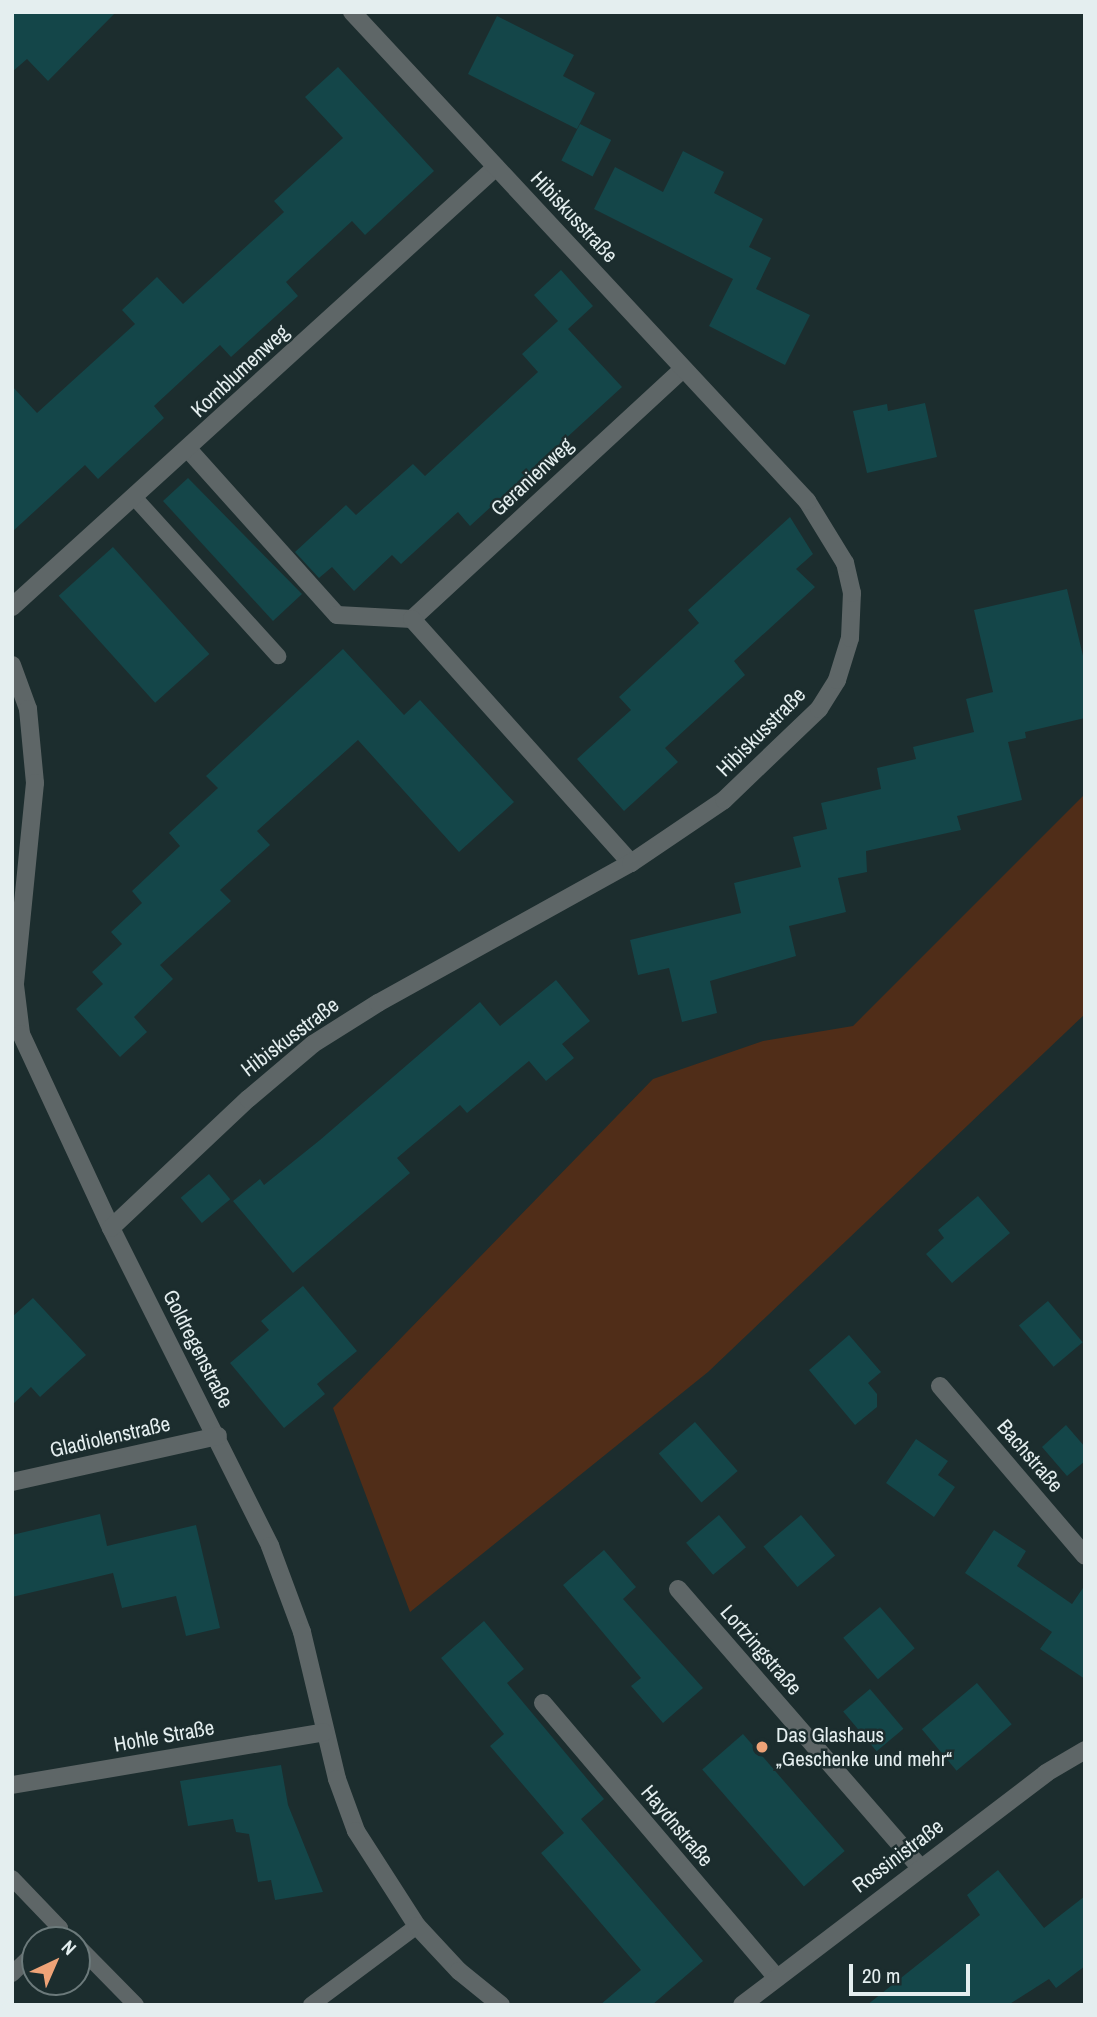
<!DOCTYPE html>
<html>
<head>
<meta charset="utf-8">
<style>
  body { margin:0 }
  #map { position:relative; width:1097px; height:2017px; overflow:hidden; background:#1c2d2e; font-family:"Archivo Narrow",sans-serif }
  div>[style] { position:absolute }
  .green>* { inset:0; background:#502d18 }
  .building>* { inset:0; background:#144649; transform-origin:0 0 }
  .lane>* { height:16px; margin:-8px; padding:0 8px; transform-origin:8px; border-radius:8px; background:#5e6667 }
  .street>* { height:18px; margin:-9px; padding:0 9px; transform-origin:9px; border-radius:9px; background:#5e6667 }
  .dots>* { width:19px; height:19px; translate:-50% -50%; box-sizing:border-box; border:4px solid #1c2d2e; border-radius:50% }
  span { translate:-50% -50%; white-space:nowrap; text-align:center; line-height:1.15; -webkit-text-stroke:5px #1c2d2e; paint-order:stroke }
  .street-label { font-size:21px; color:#e4eeef }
  .poi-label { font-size:21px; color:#e4eeef }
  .left { translate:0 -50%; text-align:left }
  .frame { position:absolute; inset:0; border:14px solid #e4eeef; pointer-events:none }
  .north { position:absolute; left:21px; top:1926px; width:70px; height:70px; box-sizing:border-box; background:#1c2d2e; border:2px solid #6c7a7b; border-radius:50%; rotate:44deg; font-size:19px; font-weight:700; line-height:28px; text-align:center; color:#e4eeef }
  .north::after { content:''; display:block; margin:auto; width:24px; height:32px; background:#efa377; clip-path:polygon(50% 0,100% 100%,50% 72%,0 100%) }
  .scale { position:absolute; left:849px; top:1964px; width:121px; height:32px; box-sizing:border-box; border:4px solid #e4eeef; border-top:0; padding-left:9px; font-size:21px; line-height:24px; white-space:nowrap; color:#e4eeef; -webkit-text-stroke:5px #1c2d2e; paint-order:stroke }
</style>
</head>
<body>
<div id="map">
  <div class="green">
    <i style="clip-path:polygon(1085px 794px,1085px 1014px,708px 1372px,410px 1612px,333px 1408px,653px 1079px,763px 1041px,853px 1026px)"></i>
  </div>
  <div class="building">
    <i style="clip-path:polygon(12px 12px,116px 12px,48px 81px,27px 59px,12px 72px)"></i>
    <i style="clip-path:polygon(497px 16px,574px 55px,563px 76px,595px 93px,577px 129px,468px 74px)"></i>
    <i style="clip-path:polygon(338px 67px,434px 171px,365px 235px,352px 221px,286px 282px,298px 296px,231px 357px,220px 345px,154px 406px,164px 418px,98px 479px,85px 465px,12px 532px,12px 386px,37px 413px,135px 324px,122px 310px,157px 277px,183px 304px,284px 212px,274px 201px,343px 138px,305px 97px)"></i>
    <i style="left:580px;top:124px;width:35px;height:41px;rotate:27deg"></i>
    <i style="clip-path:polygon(683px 151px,724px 172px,714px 193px,763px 219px,749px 247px,771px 258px,756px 289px,810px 315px,785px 365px,709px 326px,733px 279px,594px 209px,615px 167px,663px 192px)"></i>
    <i style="clip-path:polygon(561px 270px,593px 306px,568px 329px,622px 387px,470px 526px,458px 512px,401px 564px,392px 555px,354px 591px,332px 567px,319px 578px,295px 552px,346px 505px,356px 515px,413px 464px,425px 476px,538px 372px,522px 354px,558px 321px,534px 295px)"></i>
    <i style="clip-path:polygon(925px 403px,937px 457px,867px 473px,853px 411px,887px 404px,888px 411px)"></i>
    <i style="clip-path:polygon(188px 478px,302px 594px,273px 621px,163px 501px)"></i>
    <i style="clip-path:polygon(790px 517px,813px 554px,796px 569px,815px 587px,734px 661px,745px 675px,665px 748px,678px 762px,624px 811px,577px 759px,631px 710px,619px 697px,699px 623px,688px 610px)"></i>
    <i style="left:113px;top:547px;width:144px;height:73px;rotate:48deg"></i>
    <i style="clip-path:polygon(1067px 589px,1085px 664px,1085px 718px,1025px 732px,1026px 738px,1008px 742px,1022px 800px,957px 816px,961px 830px,866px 851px,867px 872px,838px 878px,846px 912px,789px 926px,796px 956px,710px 981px,717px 1013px,682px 1022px,669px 968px,638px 975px,630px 940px,741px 913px,734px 883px,801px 867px,793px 837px,827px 829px,821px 803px,881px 789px,877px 768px,916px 759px,913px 747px,974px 732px,966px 699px,993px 692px,974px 610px)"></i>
    <i style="clip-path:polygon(343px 649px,404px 715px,420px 700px,514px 802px,459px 852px,358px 740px,257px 831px,270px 845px,220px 890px,231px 901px,160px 965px,173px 979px,134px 1017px,147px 1032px,120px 1057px,76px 1009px,103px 984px,92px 972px,122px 944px,111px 932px,142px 903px,132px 891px,180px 846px,169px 833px,218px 788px,206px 776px)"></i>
    <i style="clip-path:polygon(556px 980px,590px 1021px,562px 1044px,574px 1058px,546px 1081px,529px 1061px,467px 1113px,460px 1105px,397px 1158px,410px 1173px,293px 1273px,233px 1201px,260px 1179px,264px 1185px,320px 1140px,480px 1002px,500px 1026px)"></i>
    <i style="left:209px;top:1174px;width:33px;height:37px;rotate:50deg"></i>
    <i style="clip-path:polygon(978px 1196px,1010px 1233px,952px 1283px,926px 1254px,944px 1238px,938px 1230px)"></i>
    <i style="clip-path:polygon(303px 1286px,357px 1351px,317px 1384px,325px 1394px,284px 1428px,230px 1363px,269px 1330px,261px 1321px)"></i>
    <i style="clip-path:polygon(33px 1298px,86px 1355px,40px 1397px,31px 1387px,12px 1405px,12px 1317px)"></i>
    <i style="left:1048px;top:1301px;width:54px;height:38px;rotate:50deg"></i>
    <i style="clip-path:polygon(849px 1335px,881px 1372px,868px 1383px,877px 1394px,877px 1407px,855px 1425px,809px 1370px)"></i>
    <i style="left:695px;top:1422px;width:65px;height:48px;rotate:49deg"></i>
    <i style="clip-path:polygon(1066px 1425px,1085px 1447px,1085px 1461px,1067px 1476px,1042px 1447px)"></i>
    <i style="clip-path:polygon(916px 1439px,948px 1461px,938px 1475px,955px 1487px,934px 1517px,886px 1483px)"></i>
    <i style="clip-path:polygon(100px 1514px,107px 1546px,196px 1525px,220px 1628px,186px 1636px,176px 1596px,122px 1608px,112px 1569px,113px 1573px,12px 1597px,12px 1535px)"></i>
    <i style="left:719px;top:1515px;width:42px;height:43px;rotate:50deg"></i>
    <i style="left:801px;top:1515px;width:53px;height:49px;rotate:50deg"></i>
    <i style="clip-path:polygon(994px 1530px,1026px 1551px,1017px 1566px,1072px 1604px,1085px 1585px,1085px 1679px,1040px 1649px,1052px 1632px,965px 1573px)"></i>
    <i style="clip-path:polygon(604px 1550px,636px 1587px,623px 1599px,703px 1688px,663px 1723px,631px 1686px,641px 1678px,563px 1585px)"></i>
    <i style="left:880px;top:1607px;width:54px;height:48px;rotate:50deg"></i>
    <i style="clip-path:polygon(484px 1621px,524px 1669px,507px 1683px,604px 1799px,581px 1819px,703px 1961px,652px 2005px,600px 2005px,641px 1970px,541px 1853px,564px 1833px,490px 1746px,504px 1734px,441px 1658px)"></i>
    <i style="left:977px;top:1683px;width:54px;height:72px;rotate:50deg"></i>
    <i style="left:870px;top:1689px;width:52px;height:35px;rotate:50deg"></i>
    <i style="left:743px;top:1734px;width:155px;height:54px;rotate:49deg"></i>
    <i style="clip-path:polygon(281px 1765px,288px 1805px,323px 1892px,275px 1900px,271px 1880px,258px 1882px,249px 1834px,236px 1832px,233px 1819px,188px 1826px,180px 1781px)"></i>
    <i style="clip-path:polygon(998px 1870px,1044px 1928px,1085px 1896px,1085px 1966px,1056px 1988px,1049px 1979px,1008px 2005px,867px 2005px,980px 1915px,967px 1895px)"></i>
  </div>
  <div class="lane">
    <i style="left:134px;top:497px;width:215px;rotate:47.8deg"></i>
    <i style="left:12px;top:1878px;width:69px;rotate:46.2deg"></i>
    <i style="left:60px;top:1928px;width:17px;rotate:135deg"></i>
    <i style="left:77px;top:1945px;width:84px;rotate:45.5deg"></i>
    <i style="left:12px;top:1974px;width:32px;rotate:-44deg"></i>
    <i style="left:311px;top:2005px;width:132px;rotate:-36.7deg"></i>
  </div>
  <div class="street">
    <i style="left:188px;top:449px;width:223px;rotate:48.1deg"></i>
    <i style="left:337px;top:615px;width:75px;rotate:3.1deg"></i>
    <i style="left:412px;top:619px;width:369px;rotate:-42.7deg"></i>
    <i style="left:12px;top:607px;width:654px;rotate:-42.27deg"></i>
    <i style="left:412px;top:619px;width:328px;rotate:48.1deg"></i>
    <i style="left:12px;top:665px;width:47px;rotate:70deg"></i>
    <i style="left:28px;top:709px;width:74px;rotate:84.6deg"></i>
    <i style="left:35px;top:783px;width:203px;rotate:95.7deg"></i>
    <i style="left:15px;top:985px;width:49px;rotate:83deg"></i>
    <i style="left:21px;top:1034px;width:214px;rotate:65.1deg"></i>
    <i style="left:111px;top:1228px;width:356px;rotate:63.4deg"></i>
    <i style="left:270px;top:1546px;width:92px;rotate:69.6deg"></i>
    <i style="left:302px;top:1632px;width:151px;rotate:76.6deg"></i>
    <i style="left:337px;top:1779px;width:55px;rotate:69.9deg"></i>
    <i style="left:356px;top:1831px;width:113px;rotate:57.3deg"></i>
    <i style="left:417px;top:1926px;width:62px;rotate:47deg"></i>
    <i style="left:459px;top:1971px;width:54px;rotate:39deg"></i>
    <i style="left:111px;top:1228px;width:188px;rotate:-43.3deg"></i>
    <i style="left:248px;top:1099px;width:85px;rotate:-40.2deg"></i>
    <i style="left:313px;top:1044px;width:77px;rotate:-32.2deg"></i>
    <i style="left:378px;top:1003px;width:289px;rotate:-29deg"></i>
    <i style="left:631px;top:863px;width:112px;rotate:-34.1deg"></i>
    <i style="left:724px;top:800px;width:132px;rotate:-43.8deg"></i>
    <i style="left:819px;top:709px;width:34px;rotate:-58deg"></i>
    <i style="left:837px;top:680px;width:44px;rotate:-72.8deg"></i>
    <i style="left:850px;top:638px;width:45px;rotate:-87.5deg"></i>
    <i style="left:852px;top:593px;width:31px;rotate:-103deg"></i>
    <i style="left:845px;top:563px;width:73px;rotate:-121.5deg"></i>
    <i style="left:807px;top:501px;width:668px;rotate:-132.94deg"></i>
    <i style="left:940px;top:1386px;width:223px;rotate:49.5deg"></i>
    <i style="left:12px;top:1482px;width:211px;rotate:-12.6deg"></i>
    <i style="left:678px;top:1589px;width:369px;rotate:49deg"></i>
    <i style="left:543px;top:1703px;width:361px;rotate:49.6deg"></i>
    <i style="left:12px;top:1785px;width:316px;rotate:-9.6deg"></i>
    <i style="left:742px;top:2005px;width:382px;rotate:-37.3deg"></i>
    <i style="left:1046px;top:1773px;width:45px;rotate:-30.5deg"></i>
  </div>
  <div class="dots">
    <i style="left:762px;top:1747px;background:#efa377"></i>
  </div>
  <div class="street-label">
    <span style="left:574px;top:217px;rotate:47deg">Hibiskusstraße</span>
    <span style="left:240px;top:371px;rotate:-43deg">Kornblumenweg</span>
    <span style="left:532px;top:477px;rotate:-43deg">Geranienweg</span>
    <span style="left:761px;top:732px;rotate:-45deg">Hibiskusstraße</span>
    <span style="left:290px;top:1037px;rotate:-37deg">Hibiskusstraße</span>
    <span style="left:198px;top:1349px;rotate:63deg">Goldregenstraße</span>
    <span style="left:110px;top:1437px;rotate:-13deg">Gladiolenstraße</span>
    <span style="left:1030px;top:1456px;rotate:49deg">Bachstraße</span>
    <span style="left:761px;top:1650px;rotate:49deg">Lortzingstraße</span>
    <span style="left:164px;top:1736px;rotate:-10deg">Hohle Straße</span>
    <span style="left:677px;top:1826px;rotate:50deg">Haydnstraße</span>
    <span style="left:898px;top:1856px;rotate:-37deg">Rossinistraße</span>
  </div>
  <div class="poi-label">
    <span class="left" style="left:776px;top:1747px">Das Glashaus<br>„Geschenke und mehr“</span>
  </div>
  <div class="frame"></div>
  <div class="north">N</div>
  <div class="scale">20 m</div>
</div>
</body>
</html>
